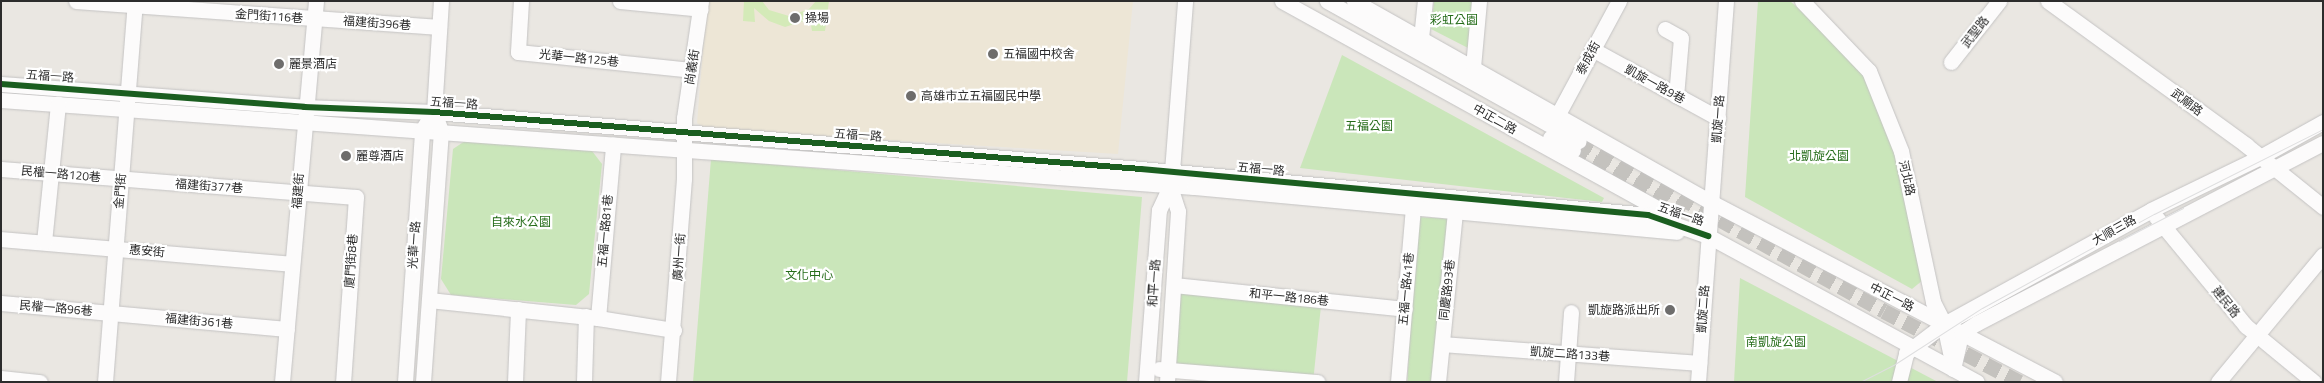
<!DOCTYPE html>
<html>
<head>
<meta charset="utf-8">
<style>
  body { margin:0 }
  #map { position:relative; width:2324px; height:383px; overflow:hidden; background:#eae7e2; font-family:"Titillium Web","Noto Sans TC",sans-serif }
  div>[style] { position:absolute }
  .education>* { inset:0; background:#ede6d6 }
  .green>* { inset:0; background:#cae6ba; transform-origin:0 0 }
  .pitch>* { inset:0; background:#d4eab8 }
  .minor-tunnel>* { height:15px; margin-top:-7.5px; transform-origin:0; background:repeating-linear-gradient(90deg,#c4c2be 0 15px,transparent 0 23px) }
  .roads { filter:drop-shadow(0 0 1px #c4c3c3) drop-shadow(0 0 1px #c4c3c3) }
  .minor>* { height:15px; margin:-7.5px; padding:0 7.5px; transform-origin:7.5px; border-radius:7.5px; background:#fcfbfb }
  .tram>* { height:1px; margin:-0.5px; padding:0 0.5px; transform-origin:0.5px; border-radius:0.5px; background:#dededf }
  .cycleway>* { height:6px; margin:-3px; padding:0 3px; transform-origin:3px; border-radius:3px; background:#1b5e20 }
  .dots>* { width:14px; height:14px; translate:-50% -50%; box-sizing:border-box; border:2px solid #fff; border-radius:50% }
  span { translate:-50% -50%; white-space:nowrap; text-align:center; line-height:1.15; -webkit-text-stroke:4.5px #fff; paint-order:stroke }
  .street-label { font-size:12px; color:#2c2c2c }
  .poi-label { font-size:12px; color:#2c2c2c }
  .left { translate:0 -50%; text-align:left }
  .right { translate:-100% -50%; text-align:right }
  .park-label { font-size:12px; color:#256c19 }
  .frame { position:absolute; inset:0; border:2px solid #2c2c2c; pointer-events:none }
</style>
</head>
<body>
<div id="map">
  <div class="education">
    <i style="clip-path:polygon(707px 1px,1133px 1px,1118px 154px,706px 129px,697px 123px)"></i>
  </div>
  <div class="green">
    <i style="clip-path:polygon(1434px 1px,1475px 1px,1470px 49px,1431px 29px)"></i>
    <i style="clip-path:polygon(1758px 1px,1790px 1px,1833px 40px,1863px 74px,1895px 153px,1923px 280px,1912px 289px,1745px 197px)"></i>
    <i style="clip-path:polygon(1342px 55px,1604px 198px,1602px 202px,1300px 168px)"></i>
    <i style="clip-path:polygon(465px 141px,592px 151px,602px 164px,589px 294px,576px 305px,451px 295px,441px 279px,453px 149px)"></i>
    <i style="clip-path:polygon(711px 159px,1142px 197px,1127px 382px,693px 382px)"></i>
    <i style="left:1416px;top:217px;width:34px;height:166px;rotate:3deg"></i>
    <i style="clip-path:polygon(1740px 278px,1938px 382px,1734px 382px)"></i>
    <i style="left:1180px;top:289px;width:142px;height:76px;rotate:6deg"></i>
  </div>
  <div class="pitch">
    <i style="clip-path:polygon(744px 1px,762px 1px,769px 10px,789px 16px,809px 9px,816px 1px,829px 1px,825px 31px,812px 31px,810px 19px,785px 27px,769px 21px,754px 8px,755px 22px,743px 21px)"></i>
  </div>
  <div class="minor-tunnel">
    <i style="left:1579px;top:141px;width:349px;rotate:29.1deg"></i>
    <i style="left:1884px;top:311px;width:153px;rotate:27.6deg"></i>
    <i style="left:1573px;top:150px;width:127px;rotate:28.8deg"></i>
  </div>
  <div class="roads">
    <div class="minor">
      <i style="left:76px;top:1px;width:364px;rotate:4.1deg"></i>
      <i style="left:521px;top:1px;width:51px;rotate:93.4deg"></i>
      <i style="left:518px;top:52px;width:174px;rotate:5.9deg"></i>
      <i style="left:620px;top:1px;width:81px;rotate:5.6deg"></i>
      <i style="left:1282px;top:1px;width:443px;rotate:28.9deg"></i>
      <i style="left:1327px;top:1px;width:288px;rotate:29.1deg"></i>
      <i style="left:1354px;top:1px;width:410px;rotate:29.4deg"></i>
      <i style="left:1711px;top:202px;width:388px;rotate:27.6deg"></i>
      <i style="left:1802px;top:1px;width:97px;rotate:46.3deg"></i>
      <i style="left:1869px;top:71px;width:86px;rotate:68.2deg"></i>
      <i style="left:1901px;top:151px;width:154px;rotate:78deg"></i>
      <i style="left:1933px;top:302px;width:25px;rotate:63deg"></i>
      <i style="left:1944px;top:324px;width:40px;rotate:78deg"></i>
      <i style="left:2048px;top:1px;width:245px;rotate:36deg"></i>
      <i style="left:2246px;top:145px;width:99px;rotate:38.8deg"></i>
      <i style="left:1665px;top:29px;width:18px;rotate:29deg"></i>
      <i style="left:1681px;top:38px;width:58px;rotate:94.9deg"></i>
      <i style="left:1421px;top:38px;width:37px;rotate:-84deg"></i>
      <i style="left:1592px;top:49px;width:144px;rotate:28.7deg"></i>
      <i style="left:1951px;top:62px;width:78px;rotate:-51.8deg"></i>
      <i style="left:1473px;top:67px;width:66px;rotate:-84.8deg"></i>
      <i style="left:1px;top:84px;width:304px;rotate:4.3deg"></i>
      <i style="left:304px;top:107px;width:130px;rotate:2.2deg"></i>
      <i style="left:434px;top:112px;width:709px;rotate:4.61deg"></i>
      <i style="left:1141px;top:169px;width:509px;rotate:5.18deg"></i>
      <i style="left:1648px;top:215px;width:64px;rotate:19.3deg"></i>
      <i style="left:1px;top:100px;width:1196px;rotate:4.17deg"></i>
      <i style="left:1194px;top:187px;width:485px;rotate:5.3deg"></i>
      <i style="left:1557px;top:116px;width:131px;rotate:-61.7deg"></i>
      <i style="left:1550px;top:138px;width:26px;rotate:28deg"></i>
      <i style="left:1px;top:169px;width:356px;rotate:4.5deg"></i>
      <i style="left:356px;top:197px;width:185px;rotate:94deg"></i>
      <i style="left:2156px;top:217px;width:141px;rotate:50.5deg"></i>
      <i style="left:2246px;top:326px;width:88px;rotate:39.5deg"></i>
      <i style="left:1699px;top:231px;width:316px;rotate:28.5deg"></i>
      <i style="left:1px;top:239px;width:292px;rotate:4.9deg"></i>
      <i style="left:44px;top:242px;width:139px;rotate:-84.2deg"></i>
      <i style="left:1174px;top:285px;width:232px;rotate:5.9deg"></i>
      <i style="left:429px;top:300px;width:170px;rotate:6.1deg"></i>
      <i style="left:598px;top:318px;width:77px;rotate:9deg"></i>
      <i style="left:1px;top:303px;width:287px;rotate:5.2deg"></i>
      <i style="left:598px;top:318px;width:174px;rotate:-85deg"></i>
      <i style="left:1442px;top:344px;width:258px;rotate:4.2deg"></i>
      <i style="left:1159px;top:369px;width:159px;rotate:4.7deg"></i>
      <i style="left:1953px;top:369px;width:37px;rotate:-77deg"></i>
      <i style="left:1961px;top:333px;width:19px;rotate:-32deg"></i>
      <i style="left:1977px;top:323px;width:390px;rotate:-27.5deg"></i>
      <i style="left:1px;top:378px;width:39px;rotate:6deg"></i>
      <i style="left:105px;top:382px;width:382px;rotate:-85.5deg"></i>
      <i style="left:282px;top:382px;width:383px;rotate:-84.9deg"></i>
      <i style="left:405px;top:382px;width:253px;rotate:-86.1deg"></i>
      <i style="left:422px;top:130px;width:9px;rotate:-58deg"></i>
      <i style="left:423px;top:382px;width:252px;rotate:-85.9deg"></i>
      <i style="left:441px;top:131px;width:20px;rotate:-110deg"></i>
      <i style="left:434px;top:112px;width:111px;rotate:-86.4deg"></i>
      <i style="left:515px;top:382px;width:73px;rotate:-87.6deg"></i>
      <i style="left:584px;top:382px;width:66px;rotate:-88.3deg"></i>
      <i style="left:668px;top:382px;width:204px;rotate:-85.5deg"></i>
      <i style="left:684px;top:179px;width:61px;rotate:-90deg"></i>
      <i style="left:684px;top:118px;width:118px;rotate:-81.7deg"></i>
      <i style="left:1146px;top:382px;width:172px;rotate:-85.7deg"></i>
      <i style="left:1159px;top:210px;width:26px;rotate:-65deg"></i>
      <i style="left:1170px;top:186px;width:15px;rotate:-82deg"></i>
      <i style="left:1172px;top:171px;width:170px;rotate:-85.6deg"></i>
      <i style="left:1167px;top:382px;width:171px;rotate:-86.3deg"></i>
      <i style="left:1178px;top:211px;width:26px;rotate:-108deg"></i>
      <i style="left:1398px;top:382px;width:186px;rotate:-85.1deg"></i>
      <i style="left:1438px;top:382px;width:181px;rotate:-84.3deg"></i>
      <i style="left:1566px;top:382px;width:70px;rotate:-85.9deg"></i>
      <i style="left:1698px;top:382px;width:382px;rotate:-85.8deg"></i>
      <i style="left:1899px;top:382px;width:30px;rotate:-76deg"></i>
      <i style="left:1906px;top:353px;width:48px;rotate:-37.3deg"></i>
      <i style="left:1944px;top:324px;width:236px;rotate:-28.8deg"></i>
      <i style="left:2151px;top:210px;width:121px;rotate:-25.9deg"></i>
      <i style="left:2260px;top:157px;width:72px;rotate:-29.1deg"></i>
      <i style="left:2218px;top:382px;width:165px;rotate:-50.4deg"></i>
    </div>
  </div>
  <div class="tram">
    <i style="left:2119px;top:241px;width:72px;rotate:-27.3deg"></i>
    <i style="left:1860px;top:382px;width:39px;rotate:-27deg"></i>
    <i style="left:1895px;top:364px;width:103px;rotate:-32.8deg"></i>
    <i style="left:1982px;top:308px;width:196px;rotate:-28.7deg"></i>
    <i style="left:2154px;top:214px;width:189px;rotate:-26.7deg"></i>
  </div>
  <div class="cycleway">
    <i style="left:1px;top:84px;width:304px;rotate:4.3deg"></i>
    <i style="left:304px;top:107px;width:130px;rotate:2.2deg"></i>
    <i style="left:434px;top:112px;width:709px;rotate:4.61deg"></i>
    <i style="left:1141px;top:169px;width:509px;rotate:5.18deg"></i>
    <i style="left:1648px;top:215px;width:64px;rotate:19.3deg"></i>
  </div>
  <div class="dots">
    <i style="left:795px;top:18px;background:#6e6d6c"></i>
    <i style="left:993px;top:54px;background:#6e6d6c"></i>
    <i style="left:279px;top:64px;background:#6e6d6c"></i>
    <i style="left:911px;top:96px;background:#6e6d6c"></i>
    <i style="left:346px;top:156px;background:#6e6d6c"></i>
    <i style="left:1670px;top:310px;background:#6e6d6c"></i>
  </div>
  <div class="street-label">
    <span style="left:269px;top:16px;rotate:4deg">金門街116巷</span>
    <span style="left:377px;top:23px;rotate:4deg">福建街396巷</span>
    <span style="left:1975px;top:32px;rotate:-52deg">武聖路</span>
    <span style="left:579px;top:58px;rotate:6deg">光華一路125巷</span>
    <span style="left:1588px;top:58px;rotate:-62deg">泰成街</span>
    <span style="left:692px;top:67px;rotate:-81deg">尚義街</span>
    <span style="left:50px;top:76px;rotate:4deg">五福一路</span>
    <span style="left:1655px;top:84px;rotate:29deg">凱旋一路9巷</span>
    <span style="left:2187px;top:102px;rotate:37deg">武廟路</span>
    <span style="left:454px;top:103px;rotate:4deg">五福一路</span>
    <span style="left:1495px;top:119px;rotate:29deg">中正二路</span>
    <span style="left:1718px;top:119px;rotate:-86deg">凱旋一路</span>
    <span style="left:858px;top:135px;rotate:4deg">五福一路</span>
    <span style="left:1261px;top:169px;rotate:5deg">五福一路</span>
    <span style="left:61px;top:174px;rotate:5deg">民權一路120巷</span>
    <span style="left:1907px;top:178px;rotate:77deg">河北路</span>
    <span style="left:209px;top:186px;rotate:4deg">福建街377巷</span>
    <span style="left:120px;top:191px;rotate:-85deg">金門街</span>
    <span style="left:298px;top:191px;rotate:-86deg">福建街</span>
    <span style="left:1681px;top:214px;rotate:19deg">五福一路</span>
    <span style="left:2114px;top:230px;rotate:-29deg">大順三路</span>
    <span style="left:605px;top:231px;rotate:-85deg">五福一路81巷</span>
    <span style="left:414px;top:245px;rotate:-86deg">光華一路</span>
    <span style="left:147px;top:251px;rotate:5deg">惠安街</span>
    <span style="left:679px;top:257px;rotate:-86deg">廣州一街</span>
    <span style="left:351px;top:261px;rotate:-86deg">廈門街8巷</span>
    <span style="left:1154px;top:283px;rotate:-86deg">和平一路</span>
    <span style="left:1406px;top:289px;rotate:-85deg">五福一路41巷</span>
    <span style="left:1447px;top:290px;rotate:-84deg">同慶路93巷</span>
    <span style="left:1289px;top:297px;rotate:6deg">和平一路186巷</span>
    <span style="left:1892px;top:297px;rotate:27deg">中正一路</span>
    <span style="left:2226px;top:302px;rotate:51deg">建民路</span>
    <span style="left:56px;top:308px;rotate:5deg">民權一路96巷</span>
    <span style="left:1703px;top:309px;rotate:-86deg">凱旋二路</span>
    <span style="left:199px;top:321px;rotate:5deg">福建街361巷</span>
    <span style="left:1570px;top:354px;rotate:4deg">凱旋二路133巷</span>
  </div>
  <div class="poi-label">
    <span class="left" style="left:805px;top:18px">操場</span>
    <span class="left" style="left:1003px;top:54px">五福國中校舍</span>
    <span class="left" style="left:289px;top:64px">麗景酒店</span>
    <span class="left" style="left:921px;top:96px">高雄市立五福國民中學</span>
    <span class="left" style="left:356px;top:156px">麗尊酒店</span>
    <span class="right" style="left:1660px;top:310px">凱旋路派出所</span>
  </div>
  <div class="park-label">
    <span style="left:1454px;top:20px">彩虹公園</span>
    <span style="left:1369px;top:126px">五福公園</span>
    <span style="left:1819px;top:156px">北凱旋公園</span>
    <span style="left:521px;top:222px">自來水公園</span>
    <span style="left:809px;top:275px">文化中心</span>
    <span style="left:1776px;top:342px">南凱旋公園</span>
  </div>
  <div class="frame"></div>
</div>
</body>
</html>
